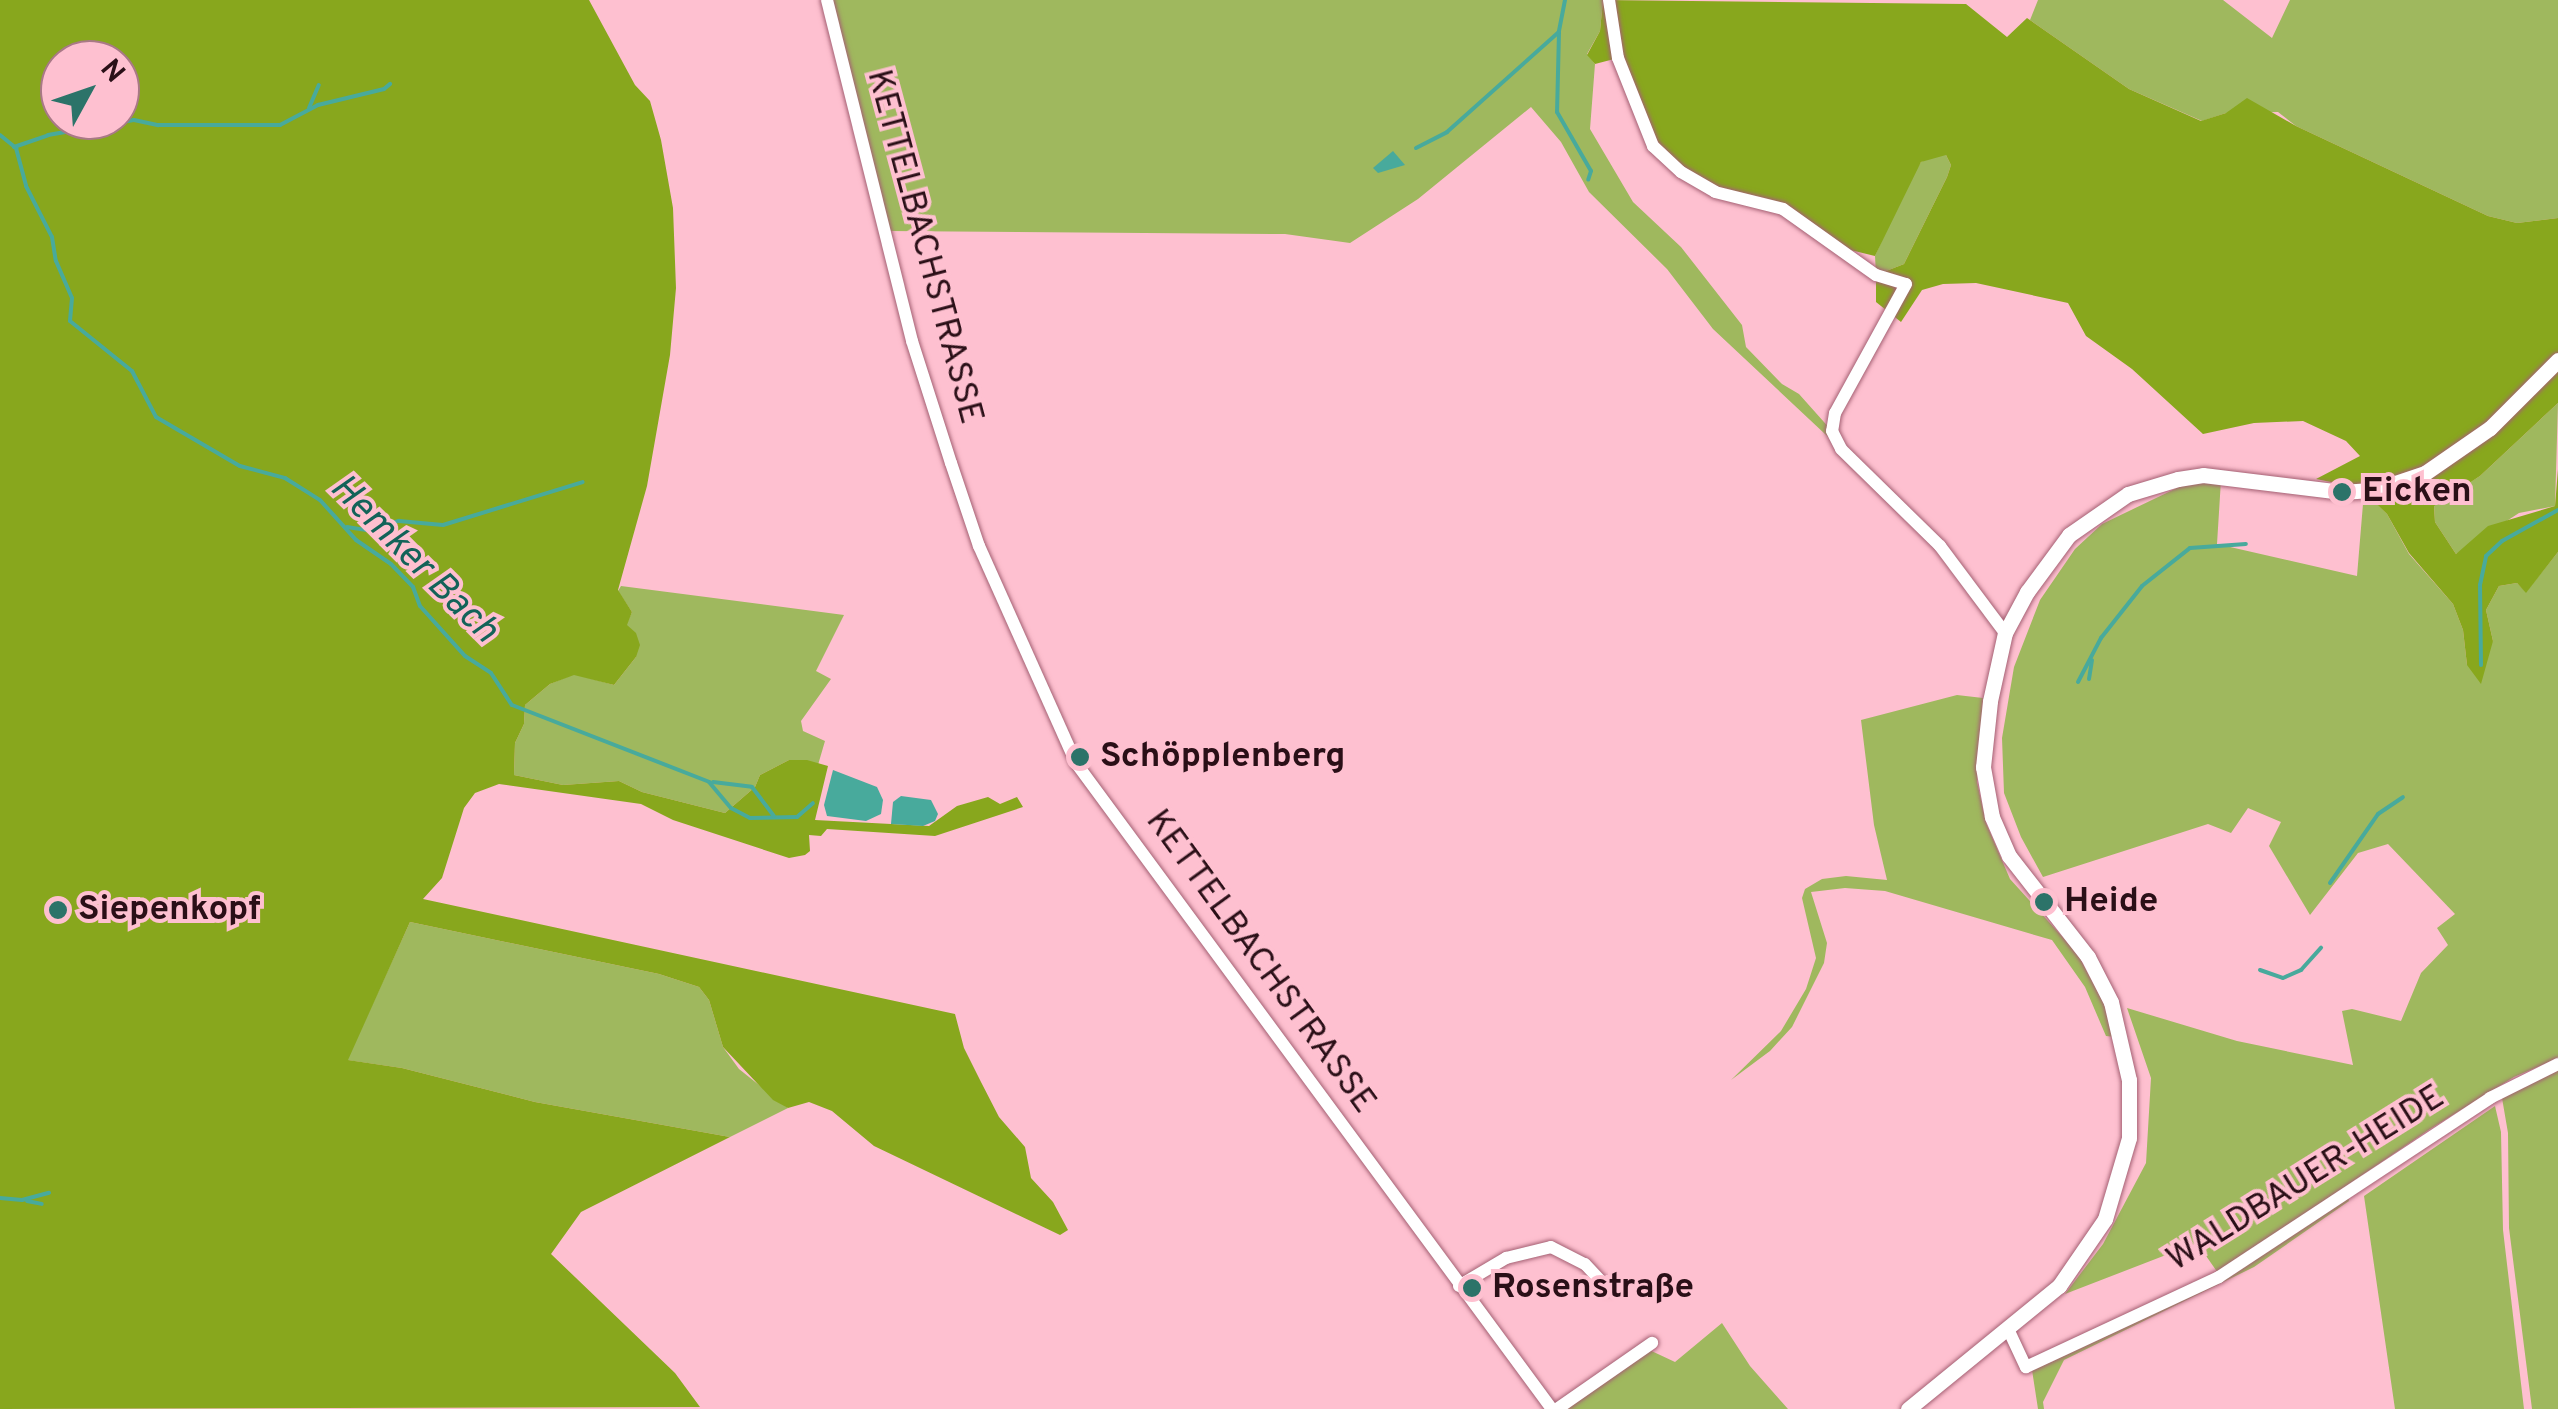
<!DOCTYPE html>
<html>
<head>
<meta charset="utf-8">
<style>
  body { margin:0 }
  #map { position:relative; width:2558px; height:1409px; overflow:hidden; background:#fec0d0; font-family:Overpass,sans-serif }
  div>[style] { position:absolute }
  .green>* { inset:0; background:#9fb85e }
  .forest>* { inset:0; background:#88a71d }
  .water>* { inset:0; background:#48aa9c }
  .stream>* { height:4px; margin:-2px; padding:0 2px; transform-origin:2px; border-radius:2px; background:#48aa9c }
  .roads { filter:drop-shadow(0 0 2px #a46073) drop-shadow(0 0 2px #a46073) }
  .minor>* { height:12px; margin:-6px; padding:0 6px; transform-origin:6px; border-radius:6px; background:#fff }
  .major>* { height:15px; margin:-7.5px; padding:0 7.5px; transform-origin:7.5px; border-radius:7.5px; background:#fff }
  .dots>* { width:28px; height:28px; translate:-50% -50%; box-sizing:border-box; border:5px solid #fec0d0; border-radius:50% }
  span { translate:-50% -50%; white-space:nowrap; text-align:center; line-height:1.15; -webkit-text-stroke:8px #fec0d0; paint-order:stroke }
  .street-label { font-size:35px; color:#2a0f17 }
  .poi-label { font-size:35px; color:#2a0f17; font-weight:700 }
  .left { translate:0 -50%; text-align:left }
  .water-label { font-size:38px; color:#136359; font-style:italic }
  .north { position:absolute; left:40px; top:40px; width:100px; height:100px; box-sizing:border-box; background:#fec0d0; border:2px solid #a97986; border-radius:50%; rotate:50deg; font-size:28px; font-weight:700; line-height:40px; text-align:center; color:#2a0f17 }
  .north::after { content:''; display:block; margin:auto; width:35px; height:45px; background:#2c7369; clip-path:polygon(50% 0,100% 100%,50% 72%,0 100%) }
</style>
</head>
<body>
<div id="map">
  <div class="green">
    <i style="clip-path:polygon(833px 0,1603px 0,1600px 31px,1587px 54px,1595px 64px,1590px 129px,1633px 202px,1681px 247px,1742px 325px,1746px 347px,1782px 384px,1799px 394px,1832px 431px,1841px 449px,1713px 329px,1667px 269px,1589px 192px,1561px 142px,1531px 107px,1418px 199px,1350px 243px,1285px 234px,887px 231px)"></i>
    <i style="clip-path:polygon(2038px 0,2223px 0,2272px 38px,2290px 0,2558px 0,2558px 218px,2517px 223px,2488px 216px,2296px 126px,2278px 112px,2226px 113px,2202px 121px,2129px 89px,2030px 20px)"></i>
    <i style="clip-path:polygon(1934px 155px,1946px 155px,1951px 165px,1947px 177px,1904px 264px,1876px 275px,1875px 256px,1908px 182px,1921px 162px)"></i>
    <i style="clip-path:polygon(2558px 403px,2555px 506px,2519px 513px,2456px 554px,2435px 522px,2434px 505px,2480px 476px)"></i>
    <i style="clip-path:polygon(2221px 480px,2217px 544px,2357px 576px,2363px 504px,2376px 503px,2387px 514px,2409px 554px,2453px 604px,2463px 630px,2467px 665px,2493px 641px,2486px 610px,2499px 586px,2517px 583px,2526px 592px,2558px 552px,2558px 1058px,2514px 1077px,2430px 1129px,2218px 1273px,2197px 1243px,2065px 1294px,2103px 1244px,2146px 1163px,2151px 1078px,2127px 1008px,2237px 1041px,2353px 1065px,2342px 1011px,2352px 1009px,2401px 1021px,2421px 973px,2448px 945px,2437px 928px,2455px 914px,2388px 844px,2358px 853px,2310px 915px,2269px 846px,2281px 822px,2248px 808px,2231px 833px,2208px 824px,2043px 877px,2021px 837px,2004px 793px,2002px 738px,2014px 667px,2040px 600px,2075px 549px,2102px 524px,2181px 486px)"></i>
    <i style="clip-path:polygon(621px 586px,844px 615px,816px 671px,831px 679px,801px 721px,803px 731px,825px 741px,818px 765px,789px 760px,760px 775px,755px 787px,725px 813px,642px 792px,619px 781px,563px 785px,514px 775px,515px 743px,524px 724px,525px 705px,550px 684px,574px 674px,614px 685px,636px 657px,626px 625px,632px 612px,618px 591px)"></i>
    <i style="clip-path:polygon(1957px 695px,1983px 698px,1977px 782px,1986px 823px,2010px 879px,2077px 953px,2105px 1005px,2115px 1037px,2106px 1036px,2085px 987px,2052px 940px,1885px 891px,1845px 888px,1811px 892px,1827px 943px,1824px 963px,1792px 1027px,1770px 1051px,1731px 1080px,1781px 1031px,1806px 989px,1816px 958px,1802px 898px,1805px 889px,1822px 879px,1846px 876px,1887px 880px,1874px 825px,1861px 720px)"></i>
    <i style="clip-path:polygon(410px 922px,659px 974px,699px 987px,709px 1000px,723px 1047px,739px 1069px,788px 1108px,730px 1137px,535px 1102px,402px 1068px,347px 1060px)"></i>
    <i style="clip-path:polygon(2558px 1068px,2558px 1409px,2532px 1409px,2509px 1228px,2508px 1133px,2502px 1098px)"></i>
    <i style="clip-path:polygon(2495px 1106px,2501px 1132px,2503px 1230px,2524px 1409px,2395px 1409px,2364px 1196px)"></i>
    <i style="clip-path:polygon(2348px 1197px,2349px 1201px,2254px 1267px,2064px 1360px,2043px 1402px,2044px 1409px,2038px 1409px,2032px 1370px,2140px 1317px)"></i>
    <i style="clip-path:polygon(1722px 1323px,1750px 1366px,1788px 1409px,1558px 1409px,1643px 1347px,1675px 1362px)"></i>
  </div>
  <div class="forest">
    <i style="clip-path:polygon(evenodd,0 0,589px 0,635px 85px,650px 101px,661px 140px,673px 208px,676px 288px,670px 355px,647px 486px,618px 590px,632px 612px,627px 625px,636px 633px,640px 645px,636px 657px,614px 685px,574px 675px,550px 684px,525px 705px,524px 724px,515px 743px,514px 775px,563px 785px,619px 781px,642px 792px,725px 813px,755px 787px,760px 775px,789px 760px,807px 760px,828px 766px,815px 820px,929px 826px,957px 806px,988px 797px,1000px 804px,1017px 797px,1023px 807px,935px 836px,827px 829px,821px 836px,809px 835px,810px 851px,805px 855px,789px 858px,673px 820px,641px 804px,499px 784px,475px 793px,464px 808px,442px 878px,423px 899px,955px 1014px,964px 1048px,981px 1082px,999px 1117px,1025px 1147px,1031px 1178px,1053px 1202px,1068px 1230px,1060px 1235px,874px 1146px,832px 1111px,809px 1102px,788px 1108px,773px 1100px,723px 1047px,709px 1000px,699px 987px,659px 974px,410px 922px,348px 1060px,402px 1068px,535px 1102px,730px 1137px,581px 1212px,551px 1254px,675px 1373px,700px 1407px,0 1409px,0 0,60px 60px,120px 60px,120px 120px,60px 120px,60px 60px)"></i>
    <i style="clip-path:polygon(1603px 0,1966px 4px,2007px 37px,2027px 18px,2129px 89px,2201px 121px,2226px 113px,2247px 98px,2296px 126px,2488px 216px,2517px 223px,2558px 218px,2558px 403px,2480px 476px,2434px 506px,2435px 522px,2456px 554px,2488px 526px,2555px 506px,2558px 469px,2558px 552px,2526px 593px,2517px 583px,2499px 586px,2486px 610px,2493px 641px,2481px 684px,2467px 665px,2463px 630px,2453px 604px,2409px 553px,2387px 514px,2360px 488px,2316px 479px,2360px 456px,2346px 441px,2303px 421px,2254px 423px,2203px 434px,2132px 369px,2086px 336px,2068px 303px,1976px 283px,1943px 284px,1922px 290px,1901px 322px,1876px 302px,1876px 275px,1904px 264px,1947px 177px,1951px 165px,1946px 155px,1921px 162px,1875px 256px,1842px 248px,1783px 209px,1715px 192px,1653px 146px,1618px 58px,1595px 64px,1587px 55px,1600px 31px)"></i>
  </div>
  <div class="water">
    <i style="clip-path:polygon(1393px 151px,1405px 165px,1378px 173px,1373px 168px)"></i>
    <i style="clip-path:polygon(833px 770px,877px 787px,883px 800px,881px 814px,866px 821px,827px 816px,824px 805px)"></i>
    <i style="clip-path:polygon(901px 796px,931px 800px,938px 814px,935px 821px,923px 826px,891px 824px,893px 802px)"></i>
  </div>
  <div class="stream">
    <i style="left:1565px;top:0;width:33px;rotate:101deg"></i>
    <i style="left:1559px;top:32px;width:80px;rotate:91.4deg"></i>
    <i style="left:1557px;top:112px;width:68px;rotate:60deg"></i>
    <i style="left:1591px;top:171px;width:9px;rotate:108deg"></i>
    <i style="left:309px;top:108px;width:25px;rotate:-67deg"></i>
    <i style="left:0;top:135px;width:21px;rotate:39deg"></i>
    <i style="left:16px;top:148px;width:39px;rotate:75deg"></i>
    <i style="left:26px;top:186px;width:57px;rotate:63deg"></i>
    <i style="left:52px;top:237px;width:24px;rotate:81deg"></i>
    <i style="left:56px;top:261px;width:40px;rotate:66.6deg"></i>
    <i style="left:72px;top:298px;width:23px;rotate:95deg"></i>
    <i style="left:70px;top:321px;width:80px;rotate:38.9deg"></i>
    <i style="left:132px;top:371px;width:52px;rotate:62.4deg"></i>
    <i style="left:156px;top:417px;width:97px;rotate:30.3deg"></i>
    <i style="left:240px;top:466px;width:47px;rotate:14.9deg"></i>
    <i style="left:285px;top:478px;width:41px;rotate:32.2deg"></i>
    <i style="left:320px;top:500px;width:54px;rotate:48deg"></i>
    <i style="left:356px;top:540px;width:42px;rotate:34.4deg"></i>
    <i style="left:391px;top:564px;width:32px;rotate:46deg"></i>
    <i style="left:413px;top:587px;width:20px;rotate:70deg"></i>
    <i style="left:420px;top:606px;width:67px;rotate:48deg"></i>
    <i style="left:465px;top:656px;width:31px;rotate:33deg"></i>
    <i style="left:491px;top:673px;width:38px;rotate:57deg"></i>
    <i style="left:512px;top:705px;width:212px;rotate:21.3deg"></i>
    <i style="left:709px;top:782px;width:34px;rotate:50deg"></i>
    <i style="left:731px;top:808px;width:21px;rotate:28deg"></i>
    <i style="left:750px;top:818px;width:47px;rotate:-1.2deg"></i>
    <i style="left:797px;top:817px;width:21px;rotate:-41deg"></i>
    <i style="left:14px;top:147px;width:36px;rotate:-19deg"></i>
    <i style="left:48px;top:135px;width:87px;rotate:-9.9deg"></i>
    <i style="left:134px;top:120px;width:25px;rotate:12deg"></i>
    <i style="left:158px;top:125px;width:122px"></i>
    <i style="left:280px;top:125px;width:43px;rotate:-27.8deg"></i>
    <i style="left:318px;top:105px;width:68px;rotate:-13.6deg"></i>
    <i style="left:384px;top:89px;width:8px;rotate:-40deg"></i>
    <i style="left:1416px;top:148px;width:35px;rotate:-27deg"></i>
    <i style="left:1447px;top:132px;width:150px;rotate:-41.8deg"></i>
    <i style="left:347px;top:527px;width:20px;rotate:9deg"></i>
    <i style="left:367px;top:530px;width:33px;rotate:-16deg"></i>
    <i style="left:399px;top:521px;width:44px;rotate:5.2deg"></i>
    <i style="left:443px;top:525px;width:146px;rotate:-17.1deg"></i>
    <i style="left:2481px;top:665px;width:80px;rotate:-90.7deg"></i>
    <i style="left:2480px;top:585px;width:30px;rotate:-78deg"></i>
    <i style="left:2486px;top:556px;width:22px;rotate:-43deg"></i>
    <i style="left:2502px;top:541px;width:64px;rotate:-29deg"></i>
    <i style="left:2089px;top:679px;width:19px;rotate:-81deg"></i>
    <i style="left:2078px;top:682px;width:50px;rotate:-62.4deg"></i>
    <i style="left:2101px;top:638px;width:66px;rotate:-51.7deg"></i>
    <i style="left:2142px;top:586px;width:61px;rotate:-38.4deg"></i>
    <i style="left:2190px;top:548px;width:56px;rotate:-4.1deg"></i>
    <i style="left:713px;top:782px;width:39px;rotate:7deg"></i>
    <i style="left:752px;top:787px;width:36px;rotate:53deg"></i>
    <i style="left:2330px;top:883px;width:84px;rotate:-55.2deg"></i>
    <i style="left:2378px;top:814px;width:30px;rotate:-34deg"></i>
    <i style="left:2260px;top:970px;width:24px;rotate:19deg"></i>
    <i style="left:2283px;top:978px;width:20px;rotate:-24deg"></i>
    <i style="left:2301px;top:970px;width:30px;rotate:-48deg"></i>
    <i style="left:0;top:1198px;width:22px;rotate:5deg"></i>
    <i style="left:22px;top:1200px;width:28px;rotate:-15deg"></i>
    <i style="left:27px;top:1201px;width:15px;rotate:11deg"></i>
  </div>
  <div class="roads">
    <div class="minor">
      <i style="left:827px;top:0;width:351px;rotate:76deg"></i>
      <i style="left:912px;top:341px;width:128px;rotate:72.3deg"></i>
      <i style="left:951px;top:463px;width:88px;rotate:71.4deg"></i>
      <i style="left:979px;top:546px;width:238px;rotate:65.9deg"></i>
      <i style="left:1076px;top:763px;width:802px;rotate:53.62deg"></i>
      <i style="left:1609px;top:0;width:59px;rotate:81.2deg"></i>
      <i style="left:1618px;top:58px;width:95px;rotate:68.3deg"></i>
      <i style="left:1653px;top:146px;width:38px;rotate:43deg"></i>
      <i style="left:1681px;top:172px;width:39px;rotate:30deg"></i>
      <i style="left:1715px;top:192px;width:70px;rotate:14deg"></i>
      <i style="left:1783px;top:209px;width:114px;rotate:35.4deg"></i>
      <i style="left:1876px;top:275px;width:31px;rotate:17deg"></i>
      <i style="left:1906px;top:284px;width:147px;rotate:118.8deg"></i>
      <i style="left:1835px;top:413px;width:18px;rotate:99deg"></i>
      <i style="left:1832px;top:431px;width:20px;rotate:63deg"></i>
      <i style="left:1841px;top:449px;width:139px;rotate:44.4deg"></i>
      <i style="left:1940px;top:546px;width:109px;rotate:53.2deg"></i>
      <i style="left:1459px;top:1286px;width:55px;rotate:-30.8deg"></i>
      <i style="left:1506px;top:1258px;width:46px;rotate:-13.7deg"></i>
      <i style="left:1551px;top:1247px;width:38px;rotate:27deg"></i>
      <i style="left:1585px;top:1264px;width:34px;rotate:47deg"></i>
      <i style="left:2009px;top:1331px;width:40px;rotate:65deg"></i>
      <i style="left:2026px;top:1367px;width:213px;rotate:-25deg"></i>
      <i style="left:2219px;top:1277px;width:325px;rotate:-33.4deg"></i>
      <i style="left:2490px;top:1098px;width:76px;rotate:-26.6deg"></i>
      <i style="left:1557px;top:1409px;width:116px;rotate:-34.8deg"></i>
    </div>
    <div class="major">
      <i style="left:1908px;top:1409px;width:195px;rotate:-39.2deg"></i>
      <i style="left:2059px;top:1286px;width:81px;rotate:-55.5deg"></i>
      <i style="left:2105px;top:1219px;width:84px;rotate:-73.5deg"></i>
      <i style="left:2129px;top:1138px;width:58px;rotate:-90deg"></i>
      <i style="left:2129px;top:1080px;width:80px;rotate:-103deg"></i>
      <i style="left:2111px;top:1002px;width:51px;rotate:-117.1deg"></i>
      <i style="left:2088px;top:957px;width:128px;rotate:-128deg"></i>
      <i style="left:2009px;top:856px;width:43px;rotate:-113.6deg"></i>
      <i style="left:1992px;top:817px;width:51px;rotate:-100.2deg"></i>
      <i style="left:1983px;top:767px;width:66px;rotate:-83.9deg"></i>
      <i style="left:1990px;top:701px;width:70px;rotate:-77.6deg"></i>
      <i style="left:2005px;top:633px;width:47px;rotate:-61.8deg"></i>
      <i style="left:2027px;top:592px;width:71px;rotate:-53.6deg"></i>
      <i style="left:2069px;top:535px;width:72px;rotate:-34.8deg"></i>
      <i style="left:2128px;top:494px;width:52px;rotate:-16.7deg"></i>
      <i style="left:2178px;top:479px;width:25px;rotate:-9deg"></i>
      <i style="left:2203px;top:475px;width:140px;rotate:7deg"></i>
      <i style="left:2342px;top:492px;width:32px;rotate:-4deg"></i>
      <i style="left:2374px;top:490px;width:54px;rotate:-18.4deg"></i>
      <i style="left:2425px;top:473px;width:79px;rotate:-34.7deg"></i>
      <i style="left:2490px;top:428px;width:96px;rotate:-45deg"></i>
    </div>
  </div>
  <div class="dots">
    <i style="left:2342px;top:492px;background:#2c7369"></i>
    <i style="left:1080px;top:757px;background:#2c7369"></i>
    <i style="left:2044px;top:902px;background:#2c7369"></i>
    <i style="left:58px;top:910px;background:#2c7369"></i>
    <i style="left:1472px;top:1288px;background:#2c7369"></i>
  </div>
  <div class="street-label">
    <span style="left:924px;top:247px;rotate:75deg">KETTELBACHSTRASSE</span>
    <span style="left:1260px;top:962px;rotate:54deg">KETTELBACHSTRASSE</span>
    <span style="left:2306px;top:1179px;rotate:-32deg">WALDBAUER-HEIDE</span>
  </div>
  <div class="poi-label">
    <span class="left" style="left:2362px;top:492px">Eicken</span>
    <span class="left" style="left:1100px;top:757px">Schöpplenberg</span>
    <span class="left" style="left:2064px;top:902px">Heide</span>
    <span class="left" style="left:78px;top:910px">Siepenkopf</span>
    <span class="left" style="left:1492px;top:1288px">Rosenstraße</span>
  </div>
  <div class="water-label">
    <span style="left:413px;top:560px;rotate:45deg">Hemker Bach</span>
  </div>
  <div class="north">N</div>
</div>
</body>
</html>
